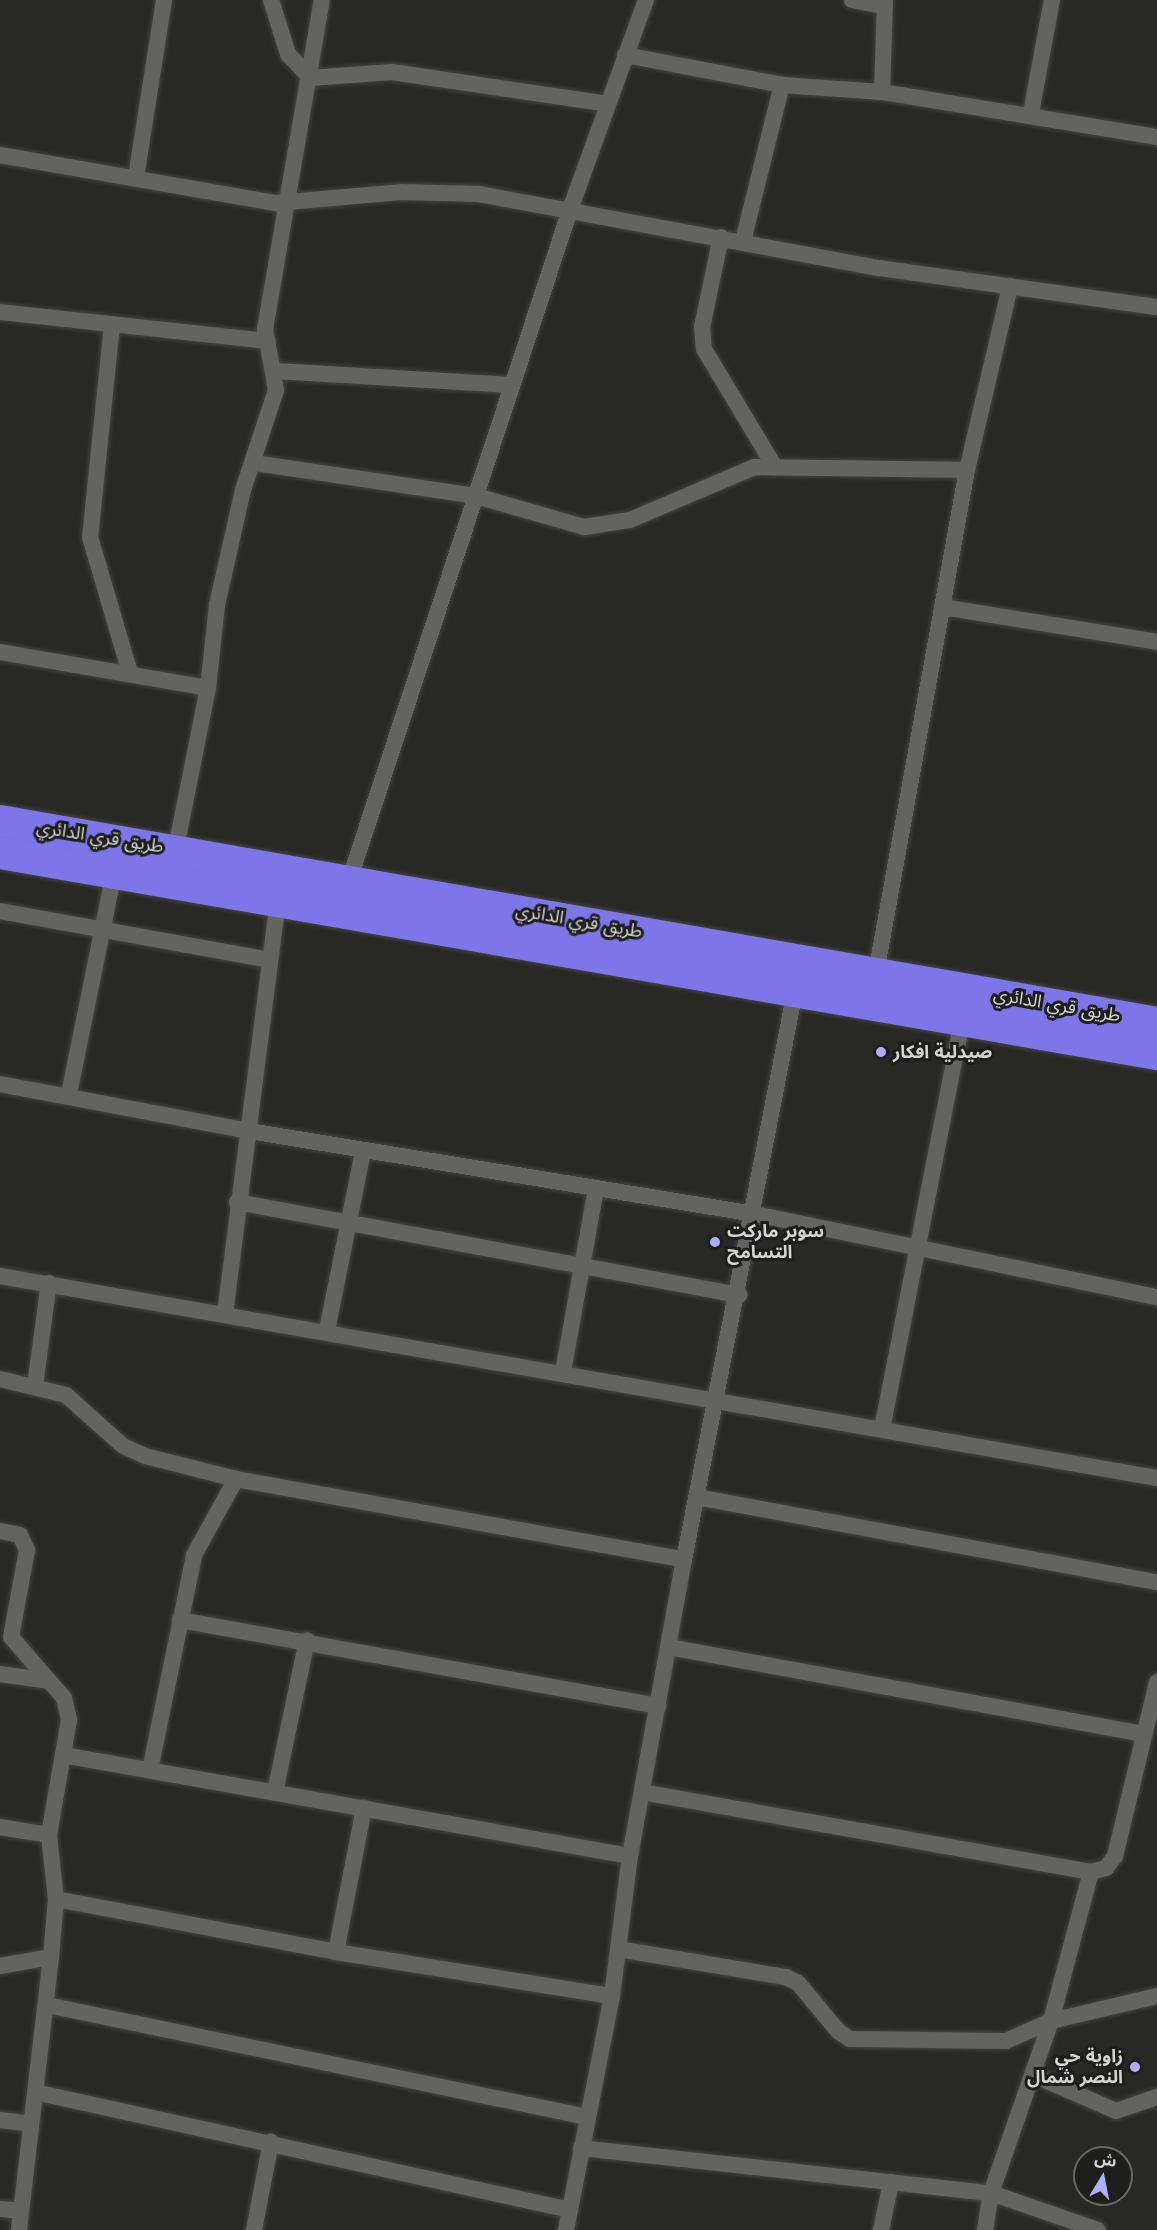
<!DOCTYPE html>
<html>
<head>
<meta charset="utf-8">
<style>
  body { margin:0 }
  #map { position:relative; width:1157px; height:2230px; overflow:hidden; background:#282825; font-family:"Work Sans","Noto Sans Arabic",sans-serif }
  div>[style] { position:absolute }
  .roads { filter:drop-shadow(0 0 2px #444441) drop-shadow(0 0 2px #444441) }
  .street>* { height:16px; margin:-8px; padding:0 8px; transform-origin:8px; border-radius:8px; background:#636360 }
  .highway>* { height:32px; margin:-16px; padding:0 16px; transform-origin:16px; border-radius:16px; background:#7e76e8 }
  .dots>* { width:16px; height:16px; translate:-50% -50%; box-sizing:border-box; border:3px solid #1e1e1c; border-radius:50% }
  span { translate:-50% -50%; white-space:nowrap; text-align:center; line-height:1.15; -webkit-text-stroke:6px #1e1e1c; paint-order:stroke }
  .street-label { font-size:18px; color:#d4d4d3 }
  .poi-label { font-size:18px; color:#d4d4d3; font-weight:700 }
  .left { translate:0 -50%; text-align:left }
  .right { translate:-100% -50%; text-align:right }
  .north { position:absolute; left:1073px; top:2146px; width:60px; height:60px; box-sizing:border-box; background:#1e1e1c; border:2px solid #676765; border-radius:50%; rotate:10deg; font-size:16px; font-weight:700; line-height:24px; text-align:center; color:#d4d4d3 }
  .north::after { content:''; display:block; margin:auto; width:21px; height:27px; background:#aeaefa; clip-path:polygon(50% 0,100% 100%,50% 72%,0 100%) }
</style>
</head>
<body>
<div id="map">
  <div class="roads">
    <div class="street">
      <i style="left:271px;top:0;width:57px;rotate:72.5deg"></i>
      <i style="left:288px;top:54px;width:33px;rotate:47deg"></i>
      <i style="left:310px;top:78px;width:82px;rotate:-4.2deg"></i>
      <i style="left:392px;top:72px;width:218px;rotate:8.4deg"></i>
      <i style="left:852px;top:0;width:33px;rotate:11deg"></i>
      <i style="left:625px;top:55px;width:160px;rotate:10.8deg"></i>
      <i style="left:782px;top:85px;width:100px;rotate:4deg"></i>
      <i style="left:882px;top:92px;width:279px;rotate:9.3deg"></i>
      <i style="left:882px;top:92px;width:92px;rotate:-88.1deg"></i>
      <i style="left:1031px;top:113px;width:115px;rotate:-79.5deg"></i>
      <i style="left:0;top:155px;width:280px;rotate:9.9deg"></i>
      <i style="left:276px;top:203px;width:125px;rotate:-5deg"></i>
      <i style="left:401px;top:192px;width:78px;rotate:1.5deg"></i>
      <i style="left:479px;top:194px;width:407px;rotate:10.5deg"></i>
      <i style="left:879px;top:268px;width:281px;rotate:8deg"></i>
      <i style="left:136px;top:177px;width:179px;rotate:-81deg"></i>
      <i style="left:721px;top:237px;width:92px;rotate:101.9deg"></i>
      <i style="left:702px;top:327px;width:22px;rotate:85deg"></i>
      <i style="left:704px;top:349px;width:138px;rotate:59deg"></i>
      <i style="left:743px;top:241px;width:161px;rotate:-76deg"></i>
      <i style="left:0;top:312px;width:269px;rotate:6.2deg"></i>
      <i style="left:112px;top:325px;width:213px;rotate:95.9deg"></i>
      <i style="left:90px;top:537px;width:142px;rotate:73.6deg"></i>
      <i style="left:276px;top:371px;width:236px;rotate:3.4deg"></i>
      <i style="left:255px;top:463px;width:223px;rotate:8.5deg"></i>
      <i style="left:476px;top:496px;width:112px;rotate:16deg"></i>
      <i style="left:584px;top:527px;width:47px;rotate:-8.7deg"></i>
      <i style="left:630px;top:520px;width:135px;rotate:-23.1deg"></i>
      <i style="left:754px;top:467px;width:213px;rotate:0.8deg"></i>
      <i style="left:942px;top:607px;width:218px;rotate:9.2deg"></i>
      <i style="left:0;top:652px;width:211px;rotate:9.8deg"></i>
      <i style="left:176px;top:848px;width:163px;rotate:-78.7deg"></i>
      <i style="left:208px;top:688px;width:83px;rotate:-83.8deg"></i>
      <i style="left:217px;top:605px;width:118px;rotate:-77.3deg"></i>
      <i style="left:243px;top:490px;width:105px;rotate:-71.7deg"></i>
      <i style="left:276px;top:390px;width:62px;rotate:-100.2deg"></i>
      <i style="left:265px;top:329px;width:334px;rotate:-80.2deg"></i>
      <i style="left:349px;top:881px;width:710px;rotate:-71.77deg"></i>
      <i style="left:571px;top:207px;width:220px;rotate:-70.1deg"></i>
      <i style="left:0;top:911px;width:274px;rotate:10.3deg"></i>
      <i style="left:876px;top:973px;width:511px;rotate:-79.75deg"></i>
      <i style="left:967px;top:470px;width:189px;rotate:-76.8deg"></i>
      <i style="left:0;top:1084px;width:253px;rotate:10.7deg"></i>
      <i style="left:249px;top:1131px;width:513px;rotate:9.32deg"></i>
      <i style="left:755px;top:1214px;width:410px;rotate:11.7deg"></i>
      <i style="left:69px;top:1094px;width:227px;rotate:-78.5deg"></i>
      <i style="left:237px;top:1202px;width:511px;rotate:10.5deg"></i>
      <i style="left:0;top:1276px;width:1175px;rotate:9.9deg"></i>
      <i style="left:225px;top:1314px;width:417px;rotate:-82.7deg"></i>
      <i style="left:327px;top:1330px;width:183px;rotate:-78.6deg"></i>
      <i style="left:563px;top:1372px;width:187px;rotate:-79.8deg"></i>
      <i style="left:0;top:1379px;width:68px;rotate:13.6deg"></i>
      <i style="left:66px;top:1395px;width:76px;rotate:41.8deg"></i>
      <i style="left:123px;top:1446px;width:24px;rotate:24deg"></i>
      <i style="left:145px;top:1456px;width:94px;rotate:14.2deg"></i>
      <i style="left:236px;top:1479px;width:455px;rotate:10.2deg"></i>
      <i style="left:35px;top:1386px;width:104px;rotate:-82.3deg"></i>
      <i style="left:882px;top:1429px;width:419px;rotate:-78.9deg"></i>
      <i style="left:697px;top:1497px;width:468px;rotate:10.5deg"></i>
      <i style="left:0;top:1531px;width:20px;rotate:11deg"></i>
      <i style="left:20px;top:1535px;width:17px;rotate:65deg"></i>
      <i style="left:27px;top:1550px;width:88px;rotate:100.4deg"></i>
      <i style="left:11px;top:1637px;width:81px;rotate:49deg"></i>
      <i style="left:64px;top:1698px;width:23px;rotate:77deg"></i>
      <i style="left:69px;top:1720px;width:117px;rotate:99.9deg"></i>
      <i style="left:49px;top:1835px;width:64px;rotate:83.8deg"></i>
      <i style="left:56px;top:1899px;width:58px;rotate:94.9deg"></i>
      <i style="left:51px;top:1957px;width:275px;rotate:96.7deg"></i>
      <i style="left:180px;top:1620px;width:486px;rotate:10.2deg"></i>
      <i style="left:669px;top:1647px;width:482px;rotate:10.4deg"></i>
      <i style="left:0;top:1674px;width:49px;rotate:8.1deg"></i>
      <i style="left:63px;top:1755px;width:576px;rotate:10.1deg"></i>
      <i style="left:150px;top:1770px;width:219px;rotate:-78.4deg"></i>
      <i style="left:194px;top:1555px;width:87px;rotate:-61.1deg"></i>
      <i style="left:275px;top:1792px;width:155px;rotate:-78.1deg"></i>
      <i style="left:642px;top:1792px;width:456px;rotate:10.1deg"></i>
      <i style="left:0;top:1827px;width:50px;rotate:9.3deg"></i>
      <i style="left:56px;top:1899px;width:285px;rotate:10.7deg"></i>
      <i style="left:336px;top:1952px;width:279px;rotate:9.1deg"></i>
      <i style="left:618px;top:1949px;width:170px;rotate:9.5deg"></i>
      <i style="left:786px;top:1977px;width:13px;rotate:27deg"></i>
      <i style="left:798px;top:1983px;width:64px;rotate:50.1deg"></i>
      <i style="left:839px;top:2032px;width:13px;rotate:32deg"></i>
      <i style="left:850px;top:2039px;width:156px;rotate:0.7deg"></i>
      <i style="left:1006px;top:2041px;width:49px;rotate:-24deg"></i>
      <i style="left:1051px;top:2021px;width:109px;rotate:-13.3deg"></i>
      <i style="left:336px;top:1952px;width:147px;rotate:-79deg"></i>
      <i style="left:0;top:1966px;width:52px;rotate:-10deg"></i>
      <i style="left:47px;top:2005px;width:551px;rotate:11.72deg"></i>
      <i style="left:1033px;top:2075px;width:90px;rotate:23.4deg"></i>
      <i style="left:1116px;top:2111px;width:43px;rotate:-18.9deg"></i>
      <i style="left:35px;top:2092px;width:548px;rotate:12.44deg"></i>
      <i style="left:0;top:2120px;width:31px;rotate:7deg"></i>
      <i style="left:581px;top:2148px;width:412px;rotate:6.3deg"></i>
      <i style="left:991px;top:2193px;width:113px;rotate:19.1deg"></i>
      <i style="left:0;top:2209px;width:21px;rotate:5deg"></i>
      <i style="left:254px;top:2230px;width:90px;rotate:-79.1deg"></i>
      <i style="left:566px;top:2230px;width:238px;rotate:-78.9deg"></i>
      <i style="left:612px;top:1996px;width:141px;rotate:-82.7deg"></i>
      <i style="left:630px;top:1856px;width:301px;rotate:-79.7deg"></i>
      <i style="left:684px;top:1560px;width:585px;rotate:-78.96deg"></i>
      <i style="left:881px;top:2230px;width:49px;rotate:-78.2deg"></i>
      <i style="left:985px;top:2230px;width:37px;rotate:-81deg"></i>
      <i style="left:991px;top:2193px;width:182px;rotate:-70.8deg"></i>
      <i style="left:1051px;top:2021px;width:154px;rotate:-75deg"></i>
      <i style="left:1091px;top:1872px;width:16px;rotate:-15deg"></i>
      <i style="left:1106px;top:1868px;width:15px;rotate:-53deg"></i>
      <i style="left:1115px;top:1856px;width:179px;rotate:-76.4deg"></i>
    </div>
    <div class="highway">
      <i style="left:0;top:821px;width:1175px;rotate:9.9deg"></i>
      <i style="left:0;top:853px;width:1174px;rotate:9.86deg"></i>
    </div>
  </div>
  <div class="dots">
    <i style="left:881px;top:1052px;background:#aeaefa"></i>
    <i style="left:715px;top:1242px;background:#aeaefa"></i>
    <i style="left:1135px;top:2067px;background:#aeaefa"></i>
  </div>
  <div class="street-label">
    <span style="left:100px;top:837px;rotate:9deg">طريق قري الدائري</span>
    <span style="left:579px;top:921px;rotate:10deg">طريق قري الدائري</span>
    <span style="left:1057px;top:1005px;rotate:10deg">طريق قري الدائري</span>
  </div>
  <div class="poi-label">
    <span class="left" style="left:893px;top:1052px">صيدلية افكار</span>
    <span class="left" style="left:727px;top:1242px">سوبر ماركت<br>التسامح</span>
    <span class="right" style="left:1123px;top:2067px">زاوية حي<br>النصر شمال</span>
  </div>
  <div class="north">ش</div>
</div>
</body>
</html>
